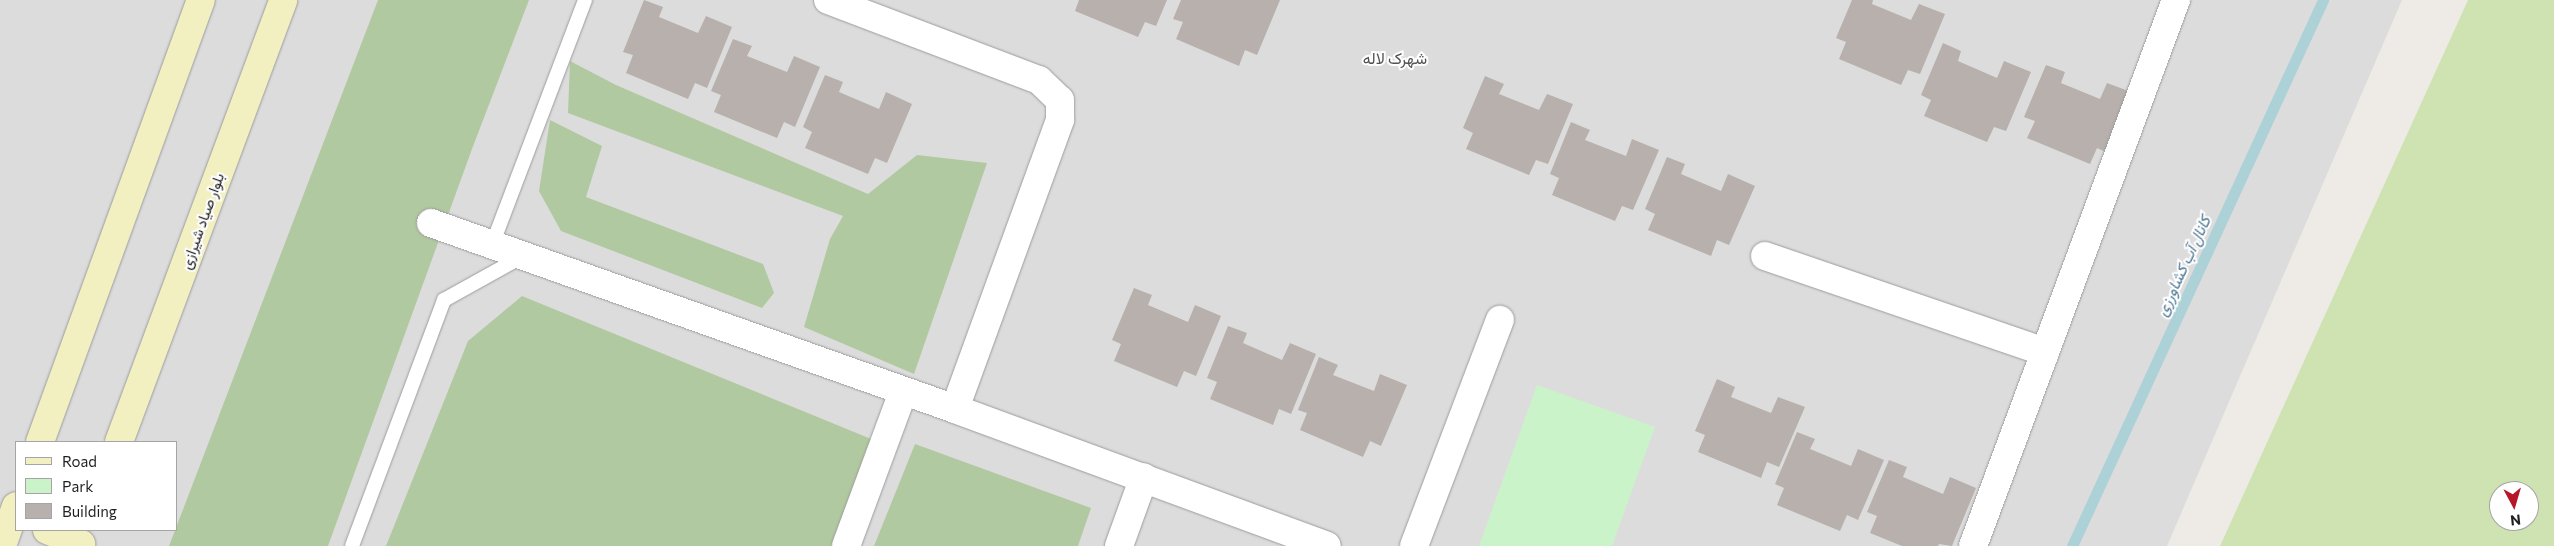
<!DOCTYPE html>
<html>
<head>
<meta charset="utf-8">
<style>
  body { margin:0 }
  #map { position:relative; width:2554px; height:546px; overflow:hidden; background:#eeebe6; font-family:Commissioner,Vazirmatn,sans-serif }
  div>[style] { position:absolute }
  .residential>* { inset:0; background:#dddcdc }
  .grass>* { inset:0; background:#cfe3b2 }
  .forest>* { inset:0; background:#b1c9a0 }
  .park>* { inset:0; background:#caf3c9 }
  .stream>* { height:11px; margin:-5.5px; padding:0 5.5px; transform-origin:5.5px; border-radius:5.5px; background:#acd2d7 }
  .building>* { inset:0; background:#b7b0ac }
  .roads { filter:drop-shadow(0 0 1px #9c9c9c) drop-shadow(0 0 1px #9c9c9c) }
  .service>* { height:14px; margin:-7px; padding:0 7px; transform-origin:7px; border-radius:7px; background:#fff }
  .minor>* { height:28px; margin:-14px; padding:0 14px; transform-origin:14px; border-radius:14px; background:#fff }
  .secondary>* { height:28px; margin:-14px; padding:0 14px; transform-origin:14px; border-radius:14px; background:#f2efc1 }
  span { translate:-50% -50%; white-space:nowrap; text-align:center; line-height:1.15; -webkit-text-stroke:4px #fff; paint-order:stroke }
  .street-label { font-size:15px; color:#1f1f1f }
  .neighbourhood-label { font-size:16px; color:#525252 }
  .water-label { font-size:16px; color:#4f7a94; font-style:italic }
  .legend { position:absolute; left:15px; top:441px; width:162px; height:90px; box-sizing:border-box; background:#fff; border:1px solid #a5a5a5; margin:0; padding:6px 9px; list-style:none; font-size:15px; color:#1f1f1f }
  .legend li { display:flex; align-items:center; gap:10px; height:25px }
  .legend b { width:25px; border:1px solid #a5a5a5 }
  .north { position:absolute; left:2489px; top:481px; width:50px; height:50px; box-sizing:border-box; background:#fff; border:1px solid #a5a5a5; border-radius:50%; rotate:174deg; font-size:14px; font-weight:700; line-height:20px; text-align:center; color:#1f1f1f }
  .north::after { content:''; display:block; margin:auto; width:18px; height:22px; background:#b6182a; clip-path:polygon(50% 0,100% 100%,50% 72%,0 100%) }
</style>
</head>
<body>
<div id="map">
  <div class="residential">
    <i style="clip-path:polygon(evenodd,0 0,2402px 0,2167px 546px,0 546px,0 0,16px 442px,176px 442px,176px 530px,16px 530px,16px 442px)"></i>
  </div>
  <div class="grass">
    <i style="clip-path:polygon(evenodd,2468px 0,2554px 0,2554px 546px,2220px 546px,2468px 0,2499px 491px,2529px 491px,2529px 521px,2499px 521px,2499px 491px)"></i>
  </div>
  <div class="forest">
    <i style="clip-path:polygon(378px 0,529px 0,472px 149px,328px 546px,169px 546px)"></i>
    <i style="clip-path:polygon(570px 61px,616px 85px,868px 194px,917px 155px,987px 163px,914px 374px,804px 327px,830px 239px,843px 216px,568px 113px)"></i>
    <i style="clip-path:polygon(550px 120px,602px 146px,586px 197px,763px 264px,774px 293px,762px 308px,561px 231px,539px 191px)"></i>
    <i style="clip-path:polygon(522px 296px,876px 441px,840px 546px,386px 546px,468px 341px)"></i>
    <i style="clip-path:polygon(915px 444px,1091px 508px,1078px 546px,874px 546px)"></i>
  </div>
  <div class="park">
    <i style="clip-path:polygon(1537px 385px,1655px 427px,1612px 546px,1479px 546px)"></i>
  </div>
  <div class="stream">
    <i style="left:2072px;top:546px;width:601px;rotate:-65.31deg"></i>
  </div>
  <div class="building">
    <i style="clip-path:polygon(644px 0,663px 7px,659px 17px,698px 33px,706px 16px,732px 27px,707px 88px,695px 83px,688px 99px,626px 73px,633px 55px,623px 52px)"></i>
    <i style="clip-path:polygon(1079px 0,1167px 0,1156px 26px,1145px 22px,1138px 37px,1075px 11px)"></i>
    <i style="clip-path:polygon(1181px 0,1280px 0,1257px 55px,1245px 50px,1239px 66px,1176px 39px,1183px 22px,1173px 19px)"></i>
    <i style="clip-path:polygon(1852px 0,1873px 0,1872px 4px,1911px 20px,1919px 4px,1945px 14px,1920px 74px,1908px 70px,1901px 85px,1839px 59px,1846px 42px,1836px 38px)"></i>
    <i style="clip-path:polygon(733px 39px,752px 46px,747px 56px,787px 72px,794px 56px,820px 67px,795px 127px,784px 122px,777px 138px,714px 112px,721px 95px,711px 91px)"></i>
    <i style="clip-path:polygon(1943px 43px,1961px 51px,1958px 61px,1997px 78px,2004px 61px,2031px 72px,2006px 131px,1994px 127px,1987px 142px,1924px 116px,1931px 100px,1921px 95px)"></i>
    <i style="clip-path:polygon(2046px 65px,2065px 72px,2061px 83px,2100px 99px,2107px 83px,2134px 93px,2108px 153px,2097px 148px,2090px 164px,2027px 138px,2035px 121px,2024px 117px)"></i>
    <i style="clip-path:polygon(825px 75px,843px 82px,839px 92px,879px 109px,886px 92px,912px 104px,887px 163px,875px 158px,868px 174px,805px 148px,812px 132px,803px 127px)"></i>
    <i style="clip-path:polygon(1485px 76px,1504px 84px,1499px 94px,1539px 110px,1547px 94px,1573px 104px,1548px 164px,1536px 160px,1529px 175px,1466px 149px,1473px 133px,1463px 128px)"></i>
    <i style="clip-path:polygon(1571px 122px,1590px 130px,1585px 140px,1626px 156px,1632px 139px,1659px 150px,1633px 210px,1622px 206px,1615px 221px,1552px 195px,1559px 178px,1550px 174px)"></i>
    <i style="clip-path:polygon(1667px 157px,1685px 164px,1681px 174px,1721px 191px,1728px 174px,1755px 186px,1729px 245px,1717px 240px,1711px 256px,1648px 230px,1655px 214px,1645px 209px)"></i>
    <i style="clip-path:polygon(1134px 288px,1152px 295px,1148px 305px,1188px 322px,1195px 305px,1221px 316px,1196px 376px,1184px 371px,1177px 387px,1114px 361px,1121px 344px,1112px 340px)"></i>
    <i style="clip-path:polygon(1228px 326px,1247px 333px,1243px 343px,1282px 360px,1290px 343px,1316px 354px,1291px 414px,1279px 409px,1273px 425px,1210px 399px,1217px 382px,1207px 378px)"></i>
    <i style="clip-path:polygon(1319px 357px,1338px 365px,1333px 375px,1374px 391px,1380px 374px,1407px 385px,1381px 446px,1370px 441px,1363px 457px,1300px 430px,1307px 413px,1298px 410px)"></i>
    <i style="clip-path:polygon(1717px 379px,1735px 387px,1731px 397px,1771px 413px,1778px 397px,1805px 407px,1779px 467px,1767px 462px,1761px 478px,1698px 452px,1705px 435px,1695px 431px)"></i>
    <i style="clip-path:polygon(1797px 432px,1815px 439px,1810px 449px,1851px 466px,1858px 449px,1884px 460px,1858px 520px,1847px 515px,1840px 531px,1777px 505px,1784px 488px,1775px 484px)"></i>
    <i style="clip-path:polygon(1889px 460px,1907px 467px,1903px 477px,1943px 494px,1950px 477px,1976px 488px,1952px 546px,1939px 544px,1938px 546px,1902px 546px,1870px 533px,1877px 516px,1867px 512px)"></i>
  </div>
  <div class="roads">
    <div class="service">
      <i style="left:492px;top:245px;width:262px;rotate:-69.2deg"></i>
      <i style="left:352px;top:546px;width:263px;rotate:-69.5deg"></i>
      <i style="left:444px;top:300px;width:90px;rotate:-29.1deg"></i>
    </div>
    <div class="minor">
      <i style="left:828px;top:0;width:226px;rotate:20.8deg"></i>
      <i style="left:1039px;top:80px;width:29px;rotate:44deg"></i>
      <i style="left:1060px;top:100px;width:20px;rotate:90deg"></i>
      <i style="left:1060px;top:120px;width:307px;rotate:110deg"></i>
      <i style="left:431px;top:223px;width:556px;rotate:19.54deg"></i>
      <i style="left:955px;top:409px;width:396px;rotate:20.2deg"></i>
      <i style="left:1765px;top:256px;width:296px;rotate:18.9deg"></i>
      <i style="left:846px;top:546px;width:164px;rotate:-69.7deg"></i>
      <i style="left:1119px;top:546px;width:73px;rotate:-70.1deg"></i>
      <i style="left:1414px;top:546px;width:242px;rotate:-69.2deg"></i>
      <i style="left:1973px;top:546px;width:583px;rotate:-69.61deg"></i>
    </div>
    <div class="secondary">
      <i style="left:40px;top:442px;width:470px;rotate:-70deg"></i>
      <i style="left:119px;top:442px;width:471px;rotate:-69.6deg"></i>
      <i style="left:47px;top:530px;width:37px;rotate:22deg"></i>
      <i style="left:2px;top:546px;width:42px;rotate:-70.7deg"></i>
    </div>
  </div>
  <div class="street-label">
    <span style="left:202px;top:221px;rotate:-70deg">بلوار صیاد شیرازی</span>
  </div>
  <div class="neighbourhood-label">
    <span style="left:1395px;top:58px">شهرک لاله</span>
  </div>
  <div class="water-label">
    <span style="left:2183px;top:266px;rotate:-65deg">کانال آب کشاورزی</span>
  </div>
  <ul class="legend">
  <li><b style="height:6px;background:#f2efc1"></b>Road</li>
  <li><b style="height:14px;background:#caf3c9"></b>Park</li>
  <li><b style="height:14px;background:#b7b0ac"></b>Building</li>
  </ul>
  <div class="north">N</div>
</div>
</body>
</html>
